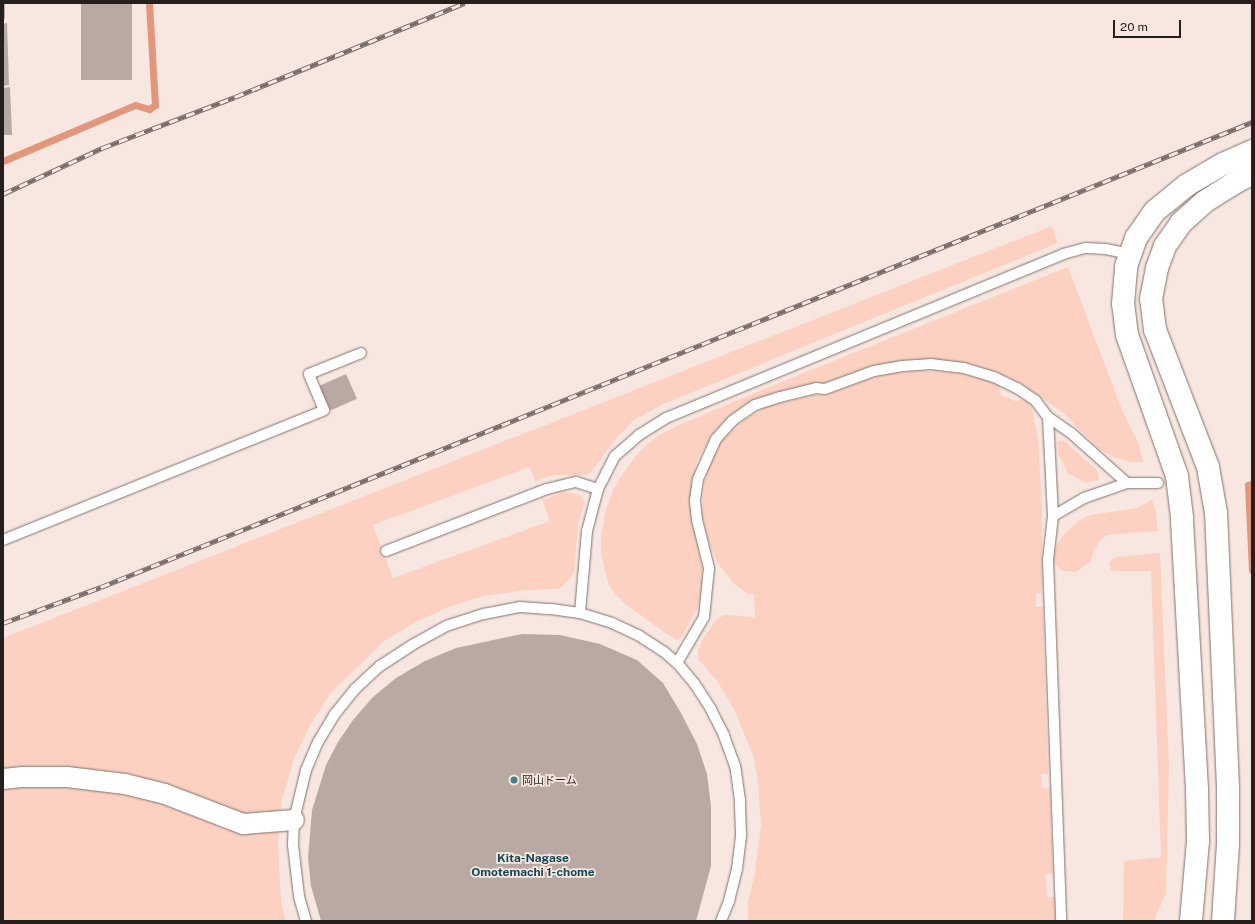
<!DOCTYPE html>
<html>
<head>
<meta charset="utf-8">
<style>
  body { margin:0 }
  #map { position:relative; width:1255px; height:924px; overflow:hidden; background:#f8e7e1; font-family:"Public Sans","Noto Sans JP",sans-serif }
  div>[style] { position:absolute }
  .green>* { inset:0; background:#fcd1c2 }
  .stream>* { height:7px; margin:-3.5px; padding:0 3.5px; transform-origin:3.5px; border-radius:3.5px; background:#e2967b }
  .building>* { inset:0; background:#b8a9a3; transform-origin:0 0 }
  .roads { filter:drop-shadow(0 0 1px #80716c) drop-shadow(0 0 1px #80716c) }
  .lane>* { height:10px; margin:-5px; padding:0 5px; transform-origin:5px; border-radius:5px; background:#fff }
  .street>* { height:20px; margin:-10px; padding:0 10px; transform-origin:10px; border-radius:10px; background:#fff }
  .secondary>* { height:22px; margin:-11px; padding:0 11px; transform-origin:11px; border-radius:11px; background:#fff }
  .rail>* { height:4.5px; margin-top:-2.25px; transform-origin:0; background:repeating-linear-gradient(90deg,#f8e7e1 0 9px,#776c69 0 18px); box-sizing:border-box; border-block:1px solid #776c69 }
  .dots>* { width:11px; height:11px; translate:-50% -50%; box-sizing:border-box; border:2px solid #f8e7e1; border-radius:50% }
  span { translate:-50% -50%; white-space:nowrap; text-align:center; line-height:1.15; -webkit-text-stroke:3.5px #f8e7e1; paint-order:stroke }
  .poi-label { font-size:11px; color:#251f1d }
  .left { translate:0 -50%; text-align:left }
  .neighbourhood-label { font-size:12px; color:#104756; font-weight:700 }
  .frame { position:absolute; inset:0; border:4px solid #251f1d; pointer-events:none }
  .scale { position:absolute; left:1113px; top:20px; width:68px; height:18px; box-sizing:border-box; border:2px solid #251f1d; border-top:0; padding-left:5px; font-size:12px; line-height:14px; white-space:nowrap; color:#251f1d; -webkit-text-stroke:3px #f8e7e1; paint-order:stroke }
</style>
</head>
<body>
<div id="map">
  <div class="green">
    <i style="clip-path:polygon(evenodd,1052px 226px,1058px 243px,661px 405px,634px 420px,614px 441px,591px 472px,586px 475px,552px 475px,536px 481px,543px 500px,563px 492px,573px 493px,582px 496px,585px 502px,578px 524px,574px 573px,568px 581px,559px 589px,527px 590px,483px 596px,449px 607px,416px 622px,384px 641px,330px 694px,311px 724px,294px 759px,282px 800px,278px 844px,281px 901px,286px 921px,3px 921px,3px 638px,1052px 226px,530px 467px,550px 521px,393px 578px,373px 525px,530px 467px)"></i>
    <i style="clip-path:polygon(1068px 267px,1120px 405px,1139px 445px,1143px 462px,1131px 462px,1113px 457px,1098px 448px,1062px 412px,1026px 387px,1008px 377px,987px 369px,970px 364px,929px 360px,907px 360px,864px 369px,827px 384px,817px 384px,759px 398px,744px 405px,728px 418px,707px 444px,697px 461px,691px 492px,691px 513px,702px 569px,702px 587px,699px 605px,681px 638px,676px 640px,626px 605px,616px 595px,609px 585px,604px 568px,601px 551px,601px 536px,606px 510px,613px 490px,624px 472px,639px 452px,656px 437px,679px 425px,776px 384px)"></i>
    <i style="clip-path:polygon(918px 371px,955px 372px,999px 384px,1001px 395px,1015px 401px,1026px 399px,1032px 407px,1038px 439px,1042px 507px,1042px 593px,1036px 593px,1036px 607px,1043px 607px,1048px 774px,1041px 774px,1042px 788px,1050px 789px,1053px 874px,1045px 874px,1047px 897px,1055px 897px,1055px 921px,748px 921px,748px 900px,755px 873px,761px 824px,758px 783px,754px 758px,734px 709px,717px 681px,698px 659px,698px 651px,702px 640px,716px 620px,724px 615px,755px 617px,754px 594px,748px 594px,734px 584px,717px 562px,707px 536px,702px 516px,704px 484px,711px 459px,722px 439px,743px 421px,765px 407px,812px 395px,825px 395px,863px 381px,892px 373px)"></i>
    <i style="clip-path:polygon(1063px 440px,1097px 470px,1099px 480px,1086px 483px,1068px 473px,1058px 454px,1058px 441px)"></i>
    <i style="clip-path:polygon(1152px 500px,1156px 511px,1158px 531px,1107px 535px,1098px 543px,1090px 561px,1077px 572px,1062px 571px,1057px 566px,1053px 559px,1054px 551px,1058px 543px,1065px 533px,1080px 520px,1090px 515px,1137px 508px)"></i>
    <i style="clip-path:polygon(1160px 553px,1169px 765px,1166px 893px,1154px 921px,1123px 921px,1124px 861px,1161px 857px,1151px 571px,1115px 571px,1111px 570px,1109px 565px,1111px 560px,1117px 557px)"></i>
  </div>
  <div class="stream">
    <i style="left:3px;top:161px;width:143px;rotate:-23deg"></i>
    <i style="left:135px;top:105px;width:15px;rotate:16deg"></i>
    <i style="left:149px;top:109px;width:7px;rotate:-34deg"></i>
    <i style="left:155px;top:105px;width:102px;rotate:-93.4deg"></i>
    <i style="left:1252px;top:484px;width:4px;rotate:166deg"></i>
    <i style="left:1248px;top:485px;width:85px;rotate:87.3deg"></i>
  </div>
  <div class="building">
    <i style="left:3px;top:3px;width:2px;height:16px"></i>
    <i style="left:81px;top:3px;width:51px;height:77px"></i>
    <i style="clip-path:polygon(7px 23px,9px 85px,3px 86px,3px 24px)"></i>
    <i style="clip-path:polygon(10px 87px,12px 135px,3px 135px,3px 88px)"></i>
    <i style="left:346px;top:374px;width:27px;height:29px;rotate:66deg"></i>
    <i style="clip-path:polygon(522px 634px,560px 635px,600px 644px,637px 660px,663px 683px,681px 713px,697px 744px,707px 774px,711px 806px,711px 866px,696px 921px,321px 921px,311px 886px,308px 858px,312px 810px,326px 765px,338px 742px,353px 720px,373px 697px,396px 678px,425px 661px,456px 648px)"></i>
  </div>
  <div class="roads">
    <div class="lane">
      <i style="left:1048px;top:417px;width:28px;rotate:35deg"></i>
      <i style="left:1071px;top:433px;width:75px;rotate:41.8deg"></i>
      <i style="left:1127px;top:483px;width:31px"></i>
      <i style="left:1053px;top:516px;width:36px;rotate:-30deg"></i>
      <i style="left:1084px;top:498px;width:46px;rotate:-19.2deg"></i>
      <i style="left:3px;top:540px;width:346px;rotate:-22deg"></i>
      <i style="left:324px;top:410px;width:39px;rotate:-113deg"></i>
      <i style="left:309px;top:374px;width:56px;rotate:-22deg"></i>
      <i style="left:386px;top:551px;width:173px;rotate:-21.1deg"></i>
      <i style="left:547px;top:489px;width:30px;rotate:-14deg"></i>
      <i style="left:576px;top:482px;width:23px;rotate:18deg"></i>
      <i style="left:580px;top:613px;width:82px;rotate:-85.1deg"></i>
      <i style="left:587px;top:531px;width:43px;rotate:-75.3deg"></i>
      <i style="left:598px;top:489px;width:37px;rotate:-63deg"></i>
      <i style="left:615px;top:456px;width:32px;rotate:-41deg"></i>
      <i style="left:639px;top:435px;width:32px;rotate:-32deg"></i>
      <i style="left:666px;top:418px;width:430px;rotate:-22.4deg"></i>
      <i style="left:1063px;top:254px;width:24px;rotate:-15deg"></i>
      <i style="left:1086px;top:248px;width:20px;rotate:3deg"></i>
      <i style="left:1106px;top:249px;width:24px;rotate:12deg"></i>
      <i style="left:306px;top:921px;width:26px;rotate:-106deg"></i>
      <i style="left:299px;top:896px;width:51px;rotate:-96.7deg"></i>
      <i style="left:293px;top:845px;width:25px;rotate:-88deg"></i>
      <i style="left:294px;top:820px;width:51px;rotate:-76.5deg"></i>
      <i style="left:306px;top:770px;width:30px;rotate:-67deg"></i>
      <i style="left:318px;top:742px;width:31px;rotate:-59deg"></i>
      <i style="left:334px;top:715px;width:33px;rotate:-51deg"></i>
      <i style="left:355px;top:689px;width:34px;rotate:-43deg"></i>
      <i style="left:380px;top:666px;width:38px;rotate:-33deg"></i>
      <i style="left:412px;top:645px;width:39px;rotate:-29deg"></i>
      <i style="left:446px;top:626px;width:40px;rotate:-18deg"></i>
      <i style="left:484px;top:614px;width:37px;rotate:-11deg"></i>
      <i style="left:520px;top:607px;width:31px;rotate:4deg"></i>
      <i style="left:551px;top:609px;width:29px;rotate:8deg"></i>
      <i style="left:580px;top:613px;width:34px;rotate:17deg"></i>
      <i style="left:612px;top:623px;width:29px;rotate:25deg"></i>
      <i style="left:638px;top:635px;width:30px;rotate:33deg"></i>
      <i style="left:663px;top:651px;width:18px;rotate:41deg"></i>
      <i style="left:721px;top:921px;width:22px;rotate:-68deg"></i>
      <i style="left:729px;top:901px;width:33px;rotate:-76deg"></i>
      <i style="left:737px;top:869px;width:35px;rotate:-83deg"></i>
      <i style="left:741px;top:834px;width:34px;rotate:-92deg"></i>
      <i style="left:740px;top:800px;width:34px;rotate:-98deg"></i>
      <i style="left:735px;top:766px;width:33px;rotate:-110deg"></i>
      <i style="left:724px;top:735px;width:29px;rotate:-117deg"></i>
      <i style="left:711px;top:709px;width:31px;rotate:-123deg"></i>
      <i style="left:694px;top:683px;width:26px;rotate:-130deg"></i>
      <i style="left:677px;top:663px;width:53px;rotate:-59.6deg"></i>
      <i style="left:704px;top:617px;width:49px;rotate:-84.2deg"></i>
      <i style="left:709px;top:568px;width:49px;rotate:-104deg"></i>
      <i style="left:697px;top:520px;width:20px;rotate:-96deg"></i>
      <i style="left:695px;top:500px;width:21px;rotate:-82deg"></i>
      <i style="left:698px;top:479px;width:44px;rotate:-65.8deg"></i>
      <i style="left:716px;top:439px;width:24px;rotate:-48deg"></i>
      <i style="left:732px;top:421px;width:28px;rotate:-35deg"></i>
      <i style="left:755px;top:405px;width:26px;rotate:-18deg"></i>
      <i style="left:780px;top:397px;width:37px;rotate:-14deg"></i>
      <i style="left:816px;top:388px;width:9px;rotate:6deg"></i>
      <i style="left:825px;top:389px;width:52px;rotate:-20.2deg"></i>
      <i style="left:874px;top:371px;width:29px;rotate:-10deg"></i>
      <i style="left:903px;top:366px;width:28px;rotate:-4deg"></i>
      <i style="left:931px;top:364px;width:33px;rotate:7deg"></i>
      <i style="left:964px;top:368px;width:31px;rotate:17deg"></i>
      <i style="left:994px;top:377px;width:25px;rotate:26deg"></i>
      <i style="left:1017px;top:388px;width:22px;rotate:34deg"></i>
      <i style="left:1035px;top:400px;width:21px;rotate:53deg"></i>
      <i style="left:1048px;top:417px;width:99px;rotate:87.1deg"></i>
      <i style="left:1053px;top:516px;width:44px;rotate:96.5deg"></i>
      <i style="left:1048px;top:560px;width:361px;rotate:87.9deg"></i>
    </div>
    <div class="street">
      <i style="left:3px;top:779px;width:20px;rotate:-6deg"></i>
      <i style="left:23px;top:777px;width:44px"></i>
      <i style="left:67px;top:777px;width:58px;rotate:6.9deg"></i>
      <i style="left:125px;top:784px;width:41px;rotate:14deg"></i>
      <i style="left:165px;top:794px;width:84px;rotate:21deg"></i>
      <i style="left:243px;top:824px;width:51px;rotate:-4.5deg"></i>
    </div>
    <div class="secondary">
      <i style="left:1191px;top:921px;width:80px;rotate:-85deg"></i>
      <i style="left:1198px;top:841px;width:52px;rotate:-91.1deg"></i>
      <i style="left:1197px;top:789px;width:272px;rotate:-93.2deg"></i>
      <i style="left:1182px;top:517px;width:41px;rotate:-97deg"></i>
      <i style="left:1177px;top:476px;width:150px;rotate:-109.5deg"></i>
      <i style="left:1127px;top:335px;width:31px;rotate:-97deg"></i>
      <i style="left:1123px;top:304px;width:38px;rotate:-85deg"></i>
      <i style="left:1126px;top:266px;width:30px;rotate:-70deg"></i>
      <i style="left:1136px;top:238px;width:33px;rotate:-55deg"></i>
      <i style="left:1155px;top:211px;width:41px;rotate:-39.1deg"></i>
      <i style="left:1187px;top:185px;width:42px;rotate:-30.3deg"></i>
      <i style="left:1223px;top:164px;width:32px;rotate:-24deg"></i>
      <i style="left:1223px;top:921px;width:77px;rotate:-86.3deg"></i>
      <i style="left:1228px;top:844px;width:57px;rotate:-90deg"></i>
      <i style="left:1228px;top:787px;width:274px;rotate:-92.5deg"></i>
      <i style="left:1216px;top:513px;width:47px;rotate:-99.9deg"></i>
      <i style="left:1208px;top:467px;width:147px;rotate:-111.1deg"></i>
      <i style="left:1155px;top:330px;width:31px;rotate:-97deg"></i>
      <i style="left:1151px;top:299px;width:32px;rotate:-79deg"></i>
      <i style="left:1157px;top:268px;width:23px;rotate:-70deg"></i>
      <i style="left:1165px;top:246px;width:28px;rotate:-55deg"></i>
      <i style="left:1181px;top:223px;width:31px;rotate:-42deg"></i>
      <i style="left:1204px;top:202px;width:36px;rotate:-32deg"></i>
      <i style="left:1234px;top:183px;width:20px;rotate:-27deg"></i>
    </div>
  </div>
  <div class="rail">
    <i style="left:3px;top:194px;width:109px;rotate:-24.9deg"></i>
    <i style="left:102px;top:148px;width:142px;rotate:-21deg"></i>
    <i style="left:235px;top:97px;width:248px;rotate:-22.3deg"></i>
    <i style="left:3px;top:623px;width:104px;rotate:-20.2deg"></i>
    <i style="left:101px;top:587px;width:1241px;rotate:-22deg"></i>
  </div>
  <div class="dots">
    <i style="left:514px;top:780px;background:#428195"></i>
  </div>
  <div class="poi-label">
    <span class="left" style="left:522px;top:780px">岡山ドーム</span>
  </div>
  <div class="neighbourhood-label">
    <span style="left:533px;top:866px">Kita-Nagase<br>Omotemachi 1-chome</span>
  </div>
  <div class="frame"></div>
  <div class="scale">20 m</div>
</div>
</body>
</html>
